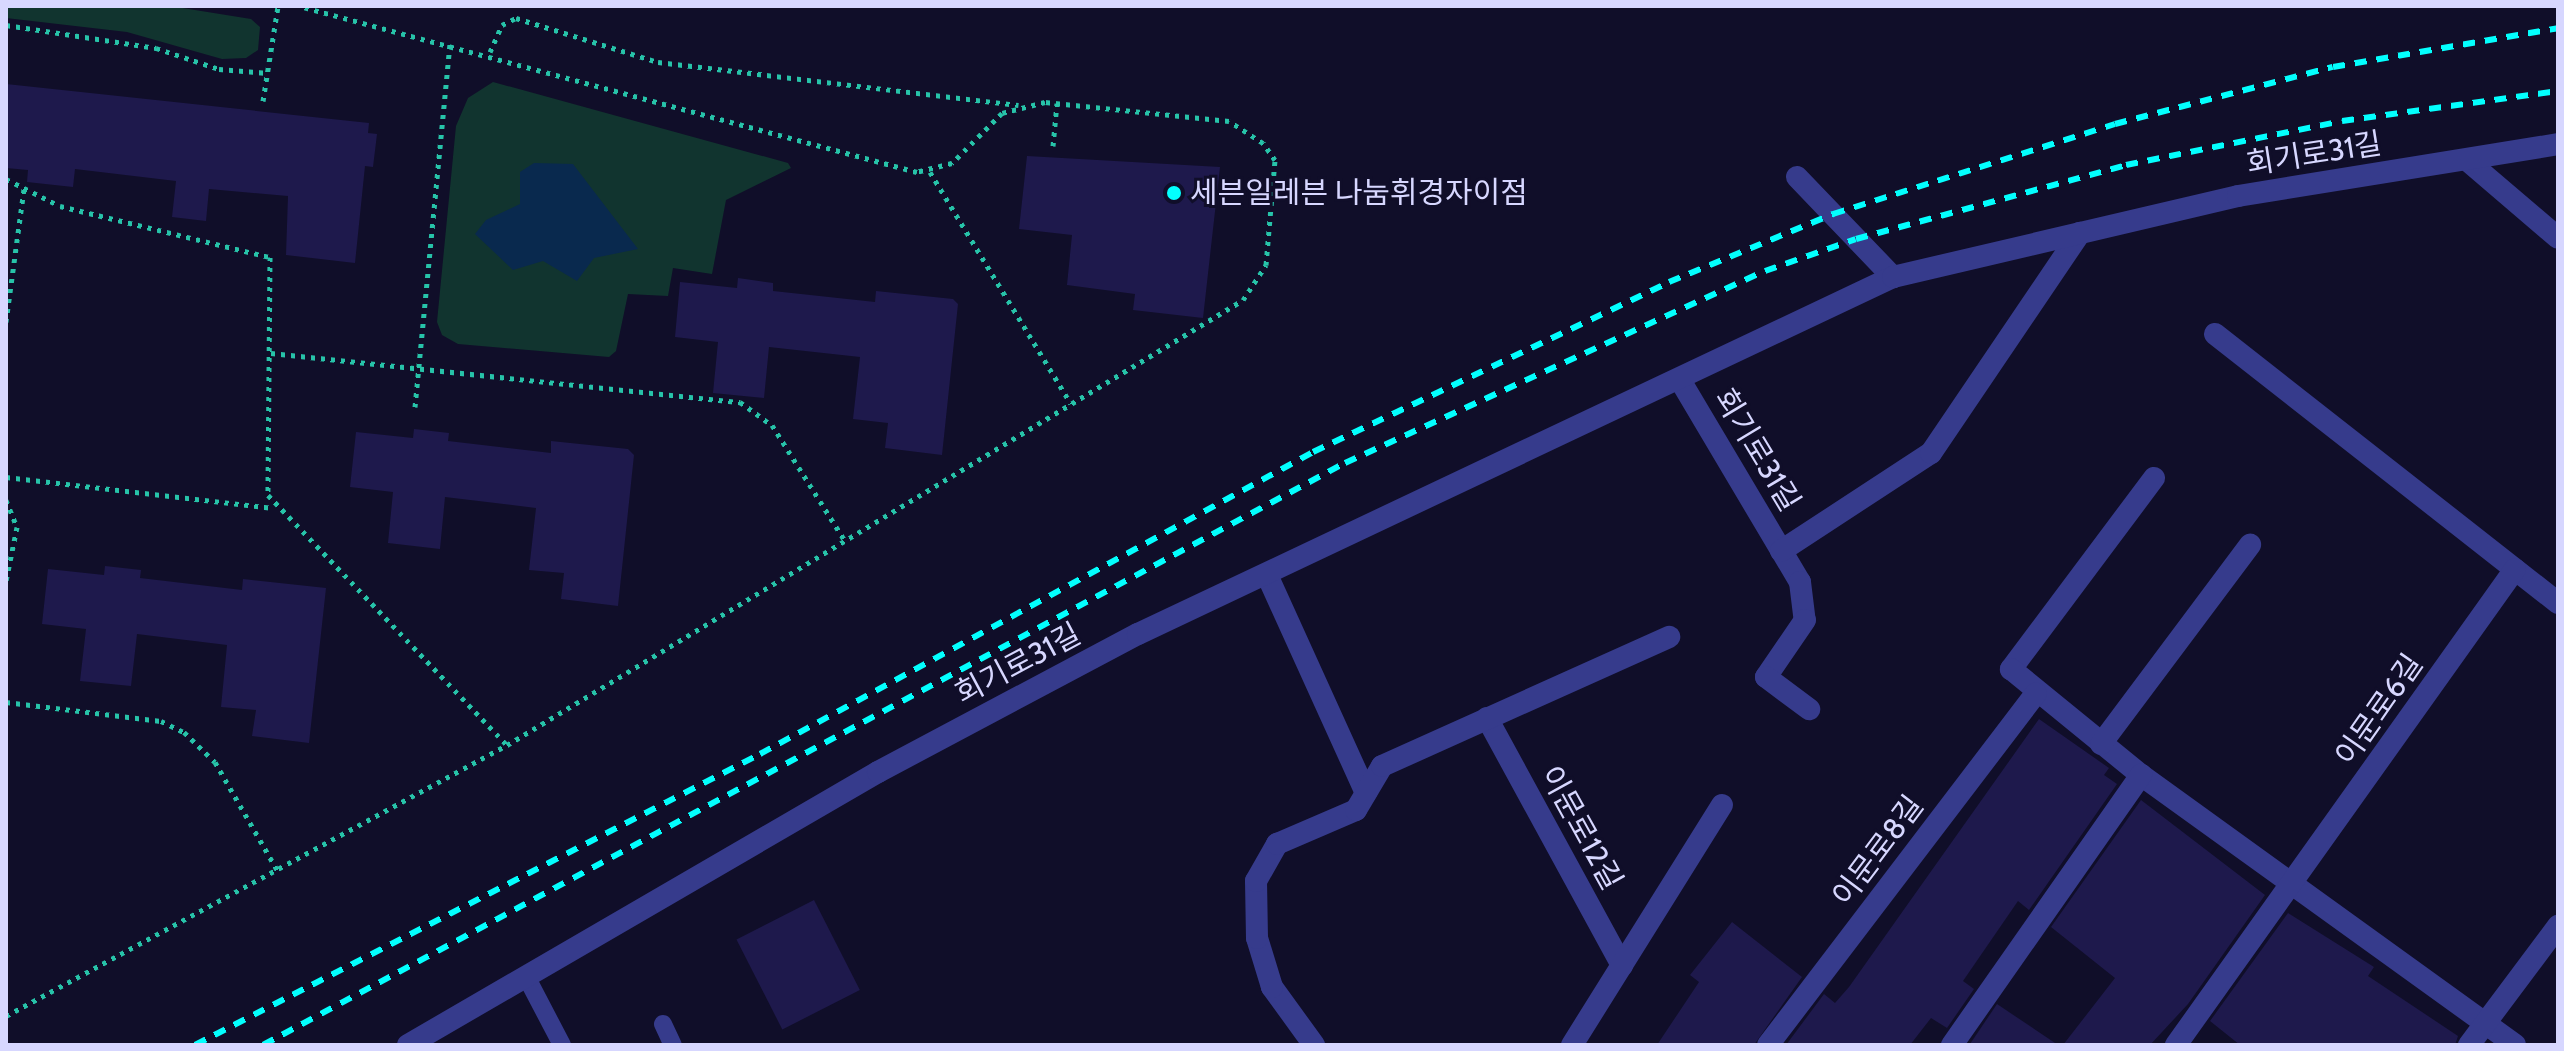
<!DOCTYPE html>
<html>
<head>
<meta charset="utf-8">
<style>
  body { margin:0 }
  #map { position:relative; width:2564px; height:1051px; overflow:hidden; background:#100e29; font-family:Cabin,"Noto Sans KR",sans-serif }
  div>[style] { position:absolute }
  .green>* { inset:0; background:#11342f }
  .water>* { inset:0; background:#09294e }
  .building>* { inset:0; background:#1e194c; transform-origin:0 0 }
  .path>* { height:5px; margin-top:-2.5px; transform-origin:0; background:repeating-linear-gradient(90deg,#27c3a9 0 4px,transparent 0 10px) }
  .service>* { height:18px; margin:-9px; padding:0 9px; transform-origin:9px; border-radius:9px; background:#363b8c }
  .minor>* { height:22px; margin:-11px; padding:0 11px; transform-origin:11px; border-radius:11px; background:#363b8c }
  .rail>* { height:6px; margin-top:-3px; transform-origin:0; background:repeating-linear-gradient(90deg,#03fffe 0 12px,transparent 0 22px) }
  .dots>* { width:22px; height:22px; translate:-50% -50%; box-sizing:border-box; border:4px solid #100e29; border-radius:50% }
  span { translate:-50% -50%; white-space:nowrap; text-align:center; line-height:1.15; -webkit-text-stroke:6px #100e29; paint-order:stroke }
  .street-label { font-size:30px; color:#d7d7ff }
  .poi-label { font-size:30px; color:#d7d7ff }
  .left { translate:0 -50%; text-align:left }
  .frame { position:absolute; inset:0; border:8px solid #d7d7ff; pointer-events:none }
</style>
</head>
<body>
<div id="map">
  <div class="green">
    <i style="clip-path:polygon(6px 6px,170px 6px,251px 19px,260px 27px,258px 50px,246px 58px,222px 59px,127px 32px,6px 18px)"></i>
    <i style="clip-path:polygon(493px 82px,788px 163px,791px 168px,726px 200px,712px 274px,673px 268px,668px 296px,628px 294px,616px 351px,609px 357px,458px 344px,442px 335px,437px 322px,456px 126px,468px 98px)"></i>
  </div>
  <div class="water">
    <i style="clip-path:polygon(534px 163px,573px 164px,638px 249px,594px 258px,577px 281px,543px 261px,513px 270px,475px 234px,486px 220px,520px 204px,520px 172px)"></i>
  </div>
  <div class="building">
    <i style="clip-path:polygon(6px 84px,369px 123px,368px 133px,377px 134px,373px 167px,365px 166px,355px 263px,286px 255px,288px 196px,209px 189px,206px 221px,172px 217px,176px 181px,75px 169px,73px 187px,27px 182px,28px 170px,6px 168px)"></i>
    <i style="clip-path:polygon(1027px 156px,1220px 167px,1203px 318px,1133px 310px,1135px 294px,1067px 285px,1072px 235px,1019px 229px)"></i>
    <i style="clip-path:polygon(738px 278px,773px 283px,773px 291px,875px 302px,876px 291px,953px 299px,958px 304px,942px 455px,885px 448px,888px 423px,853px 419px,860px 357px,769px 347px,764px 398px,713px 393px,718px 342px,675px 337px,680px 282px,737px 288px)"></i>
    <i style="clip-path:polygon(414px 429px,449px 433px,448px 441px,551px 453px,551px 441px,628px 449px,634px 455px,618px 606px,561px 599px,564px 573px,529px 570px,536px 508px,445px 497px,440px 549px,388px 543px,393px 492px,350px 487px,356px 432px,413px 438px)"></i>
    <i style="clip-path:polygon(105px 566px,141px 570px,140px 578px,242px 590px,243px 579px,326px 588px,309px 743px,252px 736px,256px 710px,221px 707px,227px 645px,137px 634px,131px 686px,80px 681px,86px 629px,42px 624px,48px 569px,104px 575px)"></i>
    <i style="clip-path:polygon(2039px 719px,2109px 768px,2104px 775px,2117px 784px,2029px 910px,2018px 901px,1963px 981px,1974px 989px,1947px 1028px,1931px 1018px,1910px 1045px,1786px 1045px,1824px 994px,1835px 1003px,1849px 987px)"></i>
    <i style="clip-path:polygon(2141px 800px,2265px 895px,2188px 1004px,2150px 1045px,2063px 1045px,2115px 978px,2051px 927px)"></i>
    <i style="left:814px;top:900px;width:101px;height:87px;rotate:63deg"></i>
    <i style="clip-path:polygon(2288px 913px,2374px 967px,2368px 976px,2458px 1036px,2455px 1045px,2240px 1045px,2210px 1021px)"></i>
    <i style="clip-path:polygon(1732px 922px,1802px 977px,1754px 1045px,1657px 1045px,1699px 982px,1690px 975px)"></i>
    <i style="clip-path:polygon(1997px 1004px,2058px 1045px,1970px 1044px)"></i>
  </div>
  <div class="path">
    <i style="left:6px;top:25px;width:152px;rotate:8.7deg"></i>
    <i style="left:156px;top:48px;width:66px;rotate:18.4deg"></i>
    <i style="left:219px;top:69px;width:49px;rotate:4.7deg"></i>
    <i style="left:490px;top:52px;width:30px;rotate:-66deg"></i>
    <i style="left:502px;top:25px;width:16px;rotate:-27deg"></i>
    <i style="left:516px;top:18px;width:149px;rotate:17.2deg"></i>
    <i style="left:658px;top:62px;width:363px;rotate:6.8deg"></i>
    <i style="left:263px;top:101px;width:96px;rotate:-81deg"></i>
    <i style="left:1053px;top:146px;width:43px;rotate:-84.7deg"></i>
    <i style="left:930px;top:172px;width:271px;rotate:58.7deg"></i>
    <i style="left:6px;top:179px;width:60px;rotate:26.6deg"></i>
    <i style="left:60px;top:206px;width:216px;rotate:13.7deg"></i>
    <i style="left:270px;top:257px;width:238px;rotate:90.5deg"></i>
    <i style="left:268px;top:495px;width:346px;rotate:46.3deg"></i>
    <i style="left:507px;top:745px;width:860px;rotate:-31.16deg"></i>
    <i style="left:1243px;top:300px;width:42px;rotate:-56.7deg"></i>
    <i style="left:1266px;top:265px;width:105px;rotate:-85.1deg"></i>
    <i style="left:1275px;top:160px;width:21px;rotate:-125deg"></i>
    <i style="left:1263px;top:143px;width:40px;rotate:-147.1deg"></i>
    <i style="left:1229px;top:121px;width:185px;rotate:-174.1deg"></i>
    <i style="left:1045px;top:102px;width:44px;rotate:165.7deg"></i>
    <i style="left:1002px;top:113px;width:71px;rotate:135deg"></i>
    <i style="left:952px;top:163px;width:36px;rotate:166deg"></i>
    <i style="left:917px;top:172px;width:640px;rotate:-164.96deg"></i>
    <i style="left:6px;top:322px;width:135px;rotate:-82.3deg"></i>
    <i style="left:271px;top:353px;width:472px;rotate:6deg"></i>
    <i style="left:740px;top:402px;width:39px;rotate:36deg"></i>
    <i style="left:772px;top:425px;width:137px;rotate:57.8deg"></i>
    <i style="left:415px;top:407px;width:366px;rotate:-84.5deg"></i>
    <i style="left:6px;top:477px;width:269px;rotate:6.6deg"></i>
    <i style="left:6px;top:500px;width:29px;rotate:68deg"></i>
    <i style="left:17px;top:527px;width:55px;rotate:101.5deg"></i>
    <i style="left:6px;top:702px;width:156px;rotate:7deg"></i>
    <i style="left:161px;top:721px;width:25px;rotate:26deg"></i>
    <i style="left:184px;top:732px;width:43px;rotate:44.1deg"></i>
    <i style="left:215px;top:762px;width:125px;rotate:60.1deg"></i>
    <i style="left:6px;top:1016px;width:570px;rotate:-28.41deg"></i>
  </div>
  <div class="service">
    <i style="left:528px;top:980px;width:73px;rotate:62.4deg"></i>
    <i style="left:663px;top:1024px;width:23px;rotate:65deg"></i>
  </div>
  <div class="minor">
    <i style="left:2468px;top:161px;width:118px;rotate:40.5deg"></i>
    <i style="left:1797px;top:177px;width:139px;rotate:46.2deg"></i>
    <i style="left:2215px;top:334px;width:436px;rotate:38.1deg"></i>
    <i style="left:1680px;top:380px;width:235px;rotate:59.3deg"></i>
    <i style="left:1800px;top:582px;width:38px;rotate:83deg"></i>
    <i style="left:1805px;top:620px;width:69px;rotate:124.4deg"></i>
    <i style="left:1766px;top:677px;width:54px;rotate:36.7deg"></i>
    <i style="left:2154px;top:478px;width:239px;rotate:126.8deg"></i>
    <i style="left:2011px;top:669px;width:168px;rotate:39.2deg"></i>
    <i style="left:2141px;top:775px;width:461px;rotate:35.8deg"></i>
    <i style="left:1781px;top:551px;width:179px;rotate:-33.2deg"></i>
    <i style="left:1931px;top:453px;width:266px;rotate:-55.9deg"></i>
    <i style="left:1268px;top:577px;width:237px;rotate:65.6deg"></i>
    <i style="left:1487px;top:718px;width:282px;rotate:61.4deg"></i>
    <i style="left:2101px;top:744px;width:249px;rotate:-53.2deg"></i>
    <i style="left:408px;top:1045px;width:544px;rotate:-30.15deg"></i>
    <i style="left:878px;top:772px;width:294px;rotate:-28deg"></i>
    <i style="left:1138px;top:634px;width:835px;rotate:-25.31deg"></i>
    <i style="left:1893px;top:277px;width:354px;rotate:-13.2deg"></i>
    <i style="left:2238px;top:196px;width:324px;rotate:-9.2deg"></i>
    <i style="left:1314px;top:1045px;width:72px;rotate:-125.9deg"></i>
    <i style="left:1272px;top:987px;width:51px;rotate:-107deg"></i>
    <i style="left:1257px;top:938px;width:57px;rotate:-91deg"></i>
    <i style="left:1256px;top:881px;width:43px;rotate:-60.4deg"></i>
    <i style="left:1277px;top:844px;width:86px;rotate:-23.3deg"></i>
    <i style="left:1356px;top:810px;width:51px;rotate:-59.4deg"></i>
    <i style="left:1382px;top:766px;width:315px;rotate:-24.2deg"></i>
    <i style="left:1572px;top:1045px;width:283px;rotate:-58deg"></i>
    <i style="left:1768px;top:1045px;width:442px;rotate:-52.7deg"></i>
    <i style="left:1952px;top:1045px;width:330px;rotate:-55deg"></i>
    <i style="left:2176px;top:1045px;width:584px;rotate:-54.54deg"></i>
    <i style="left:2469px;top:1045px;width:149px;rotate:-53.2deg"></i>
  </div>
  <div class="rail">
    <i style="left:195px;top:1045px;width:636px;rotate:-27.25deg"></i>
    <i style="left:760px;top:754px;width:630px;rotate:-28.64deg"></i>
    <i style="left:1313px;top:452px;width:395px;rotate:-25.5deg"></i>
    <i style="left:1669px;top:282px;width:178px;rotate:-22.5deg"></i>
    <i style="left:1833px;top:214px;width:296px;rotate:-17.7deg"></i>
    <i style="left:2115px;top:124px;width:225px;rotate:-14.7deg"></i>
    <i style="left:2333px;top:67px;width:228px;rotate:-9.8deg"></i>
    <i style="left:263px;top:1045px;width:1229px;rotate:-28.28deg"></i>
    <i style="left:1345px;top:463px;width:462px;rotate:-24.6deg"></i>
    <i style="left:1765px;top:271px;width:96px;rotate:-19.4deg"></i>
    <i style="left:1856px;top:239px;width:280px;rotate:-15.3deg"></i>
    <i style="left:2126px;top:165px;width:220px;rotate:-11.5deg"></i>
    <i style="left:2342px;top:121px;width:218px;rotate:-7.9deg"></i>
  </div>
  <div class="dots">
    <i style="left:1174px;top:193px;background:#03fffe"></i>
  </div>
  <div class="street-label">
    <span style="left:2314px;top:154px;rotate:-9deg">회기로31길</span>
    <span style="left:1757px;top:450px;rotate:59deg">회기로31길</span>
    <span style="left:1018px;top:664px;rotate:-28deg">회기로31길</span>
    <span style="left:2379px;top:710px;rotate:-55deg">이문로6길</span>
    <span style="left:1581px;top:828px;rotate:61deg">이문로12길</span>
    <span style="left:1878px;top:851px;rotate:-53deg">이문로8길</span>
  </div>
  <div class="poi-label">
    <span class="left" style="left:1190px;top:193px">세븐일레븐 나눔휘경자이점</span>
  </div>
  <div class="frame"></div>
</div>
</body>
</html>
